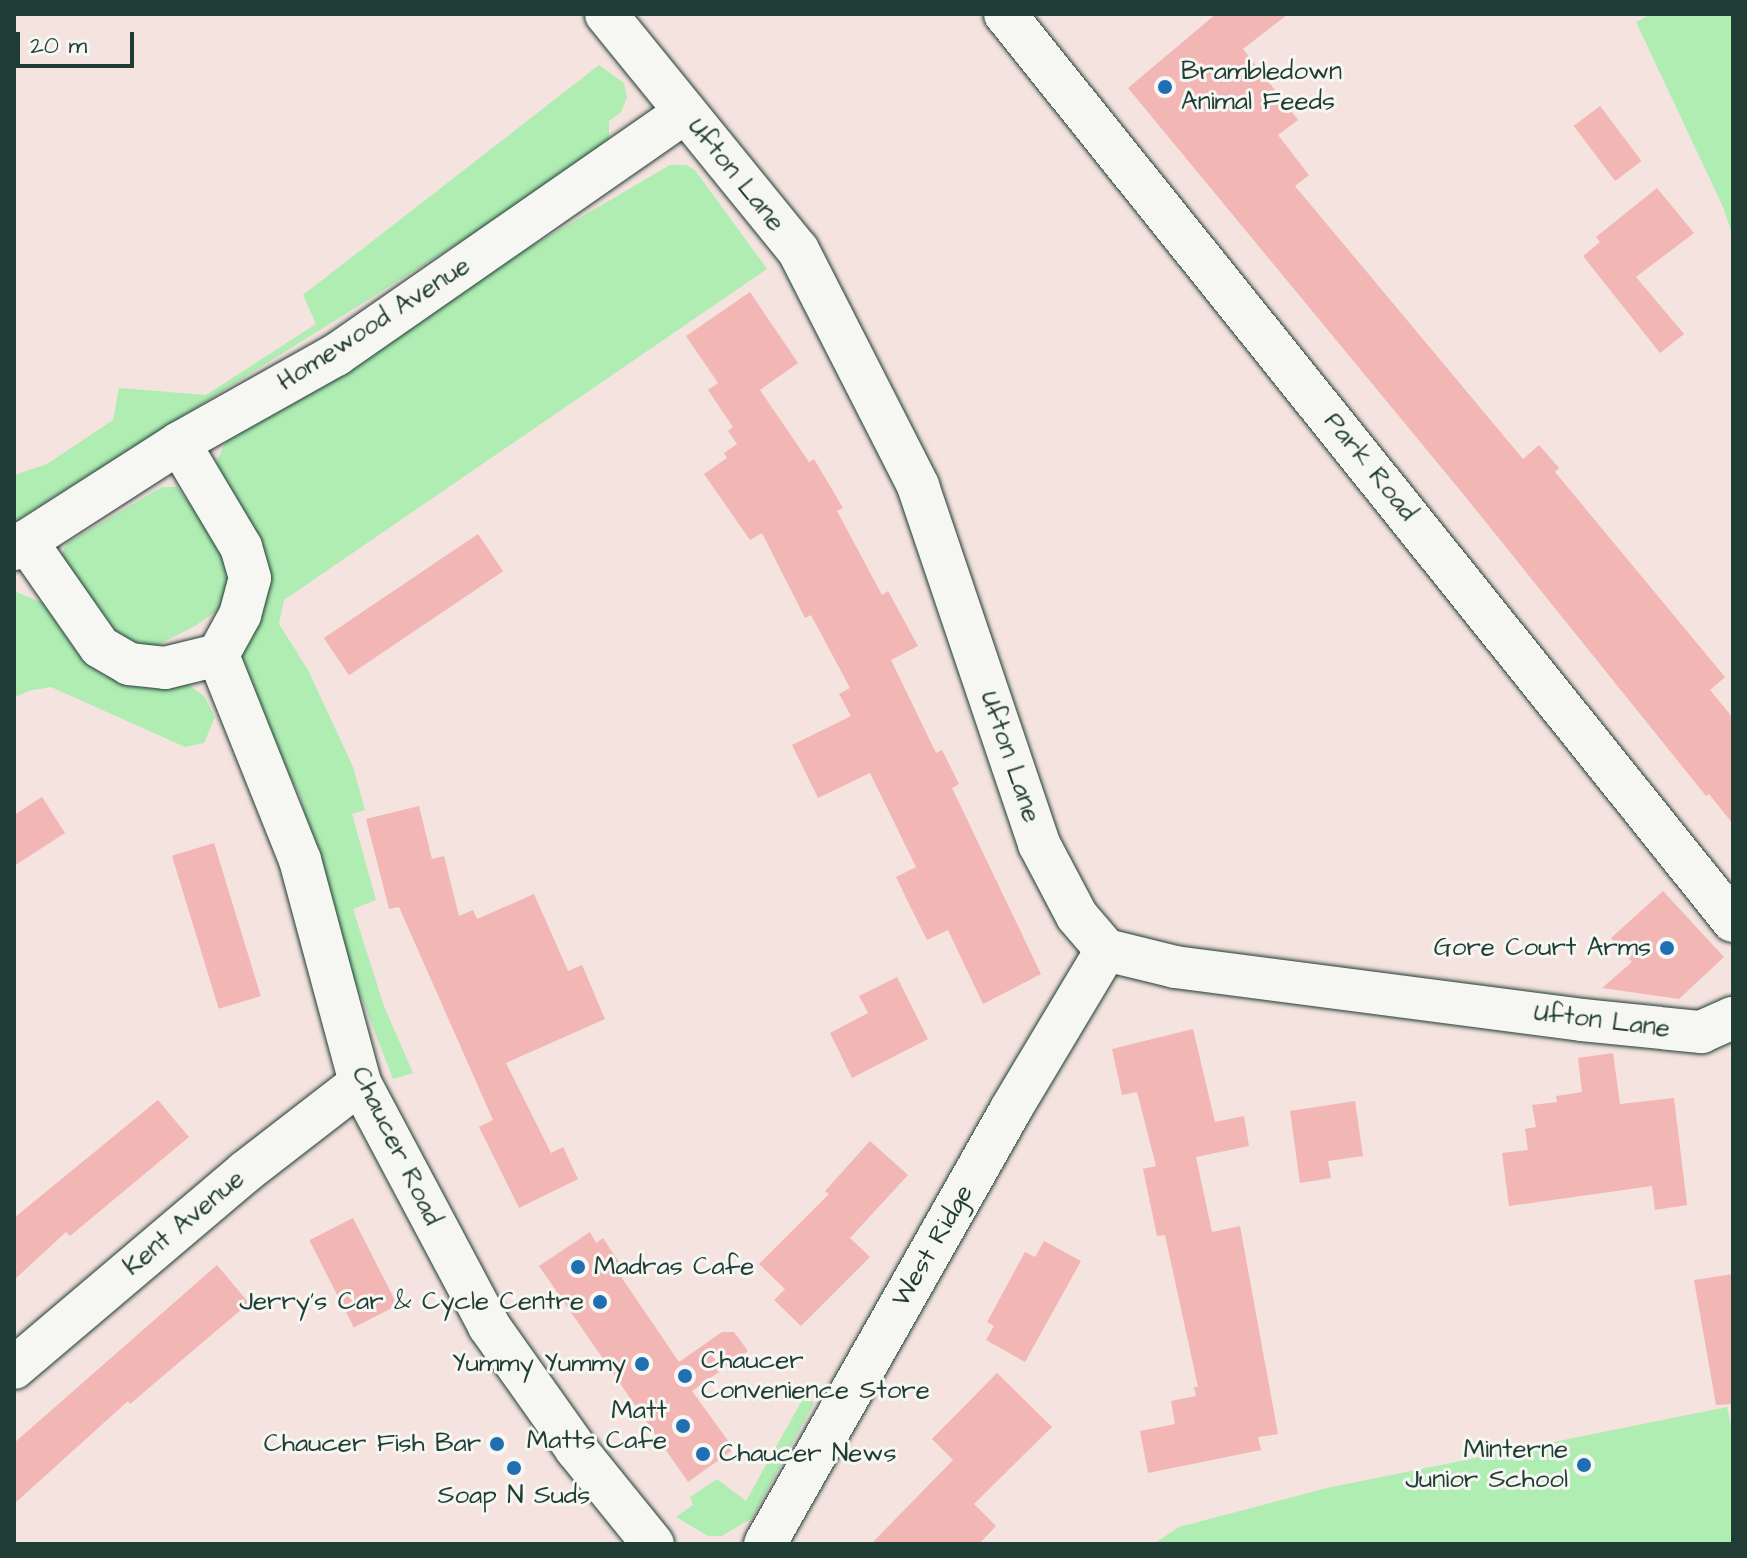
<!DOCTYPE html>
<html>
<head>
<meta charset="utf-8">
<style>
  body { margin:0 }
  #map { position:relative; width:1747px; height:1558px; overflow:hidden; background:#f5e3df; font-family:"Architects Daughter",sans-serif }
  div>[style] { position:absolute }
  .green>* { inset:0; background:#afedb3 }
  .building>* { inset:0; background:#f2b6b4; transform-origin:0 0 }
  .roads { filter:drop-shadow(0 0 2px #1f3d34) drop-shadow(0 0 2px #1f3d34) }
  .minor>* { height:42px; margin:-21px; padding:0 21px; transform-origin:21px; border-radius:21px; background:#f6f6f2 }
  .dots>* { width:22px; height:22px; translate:-50% -50%; box-sizing:border-box; border:4px solid #f6f6f2; border-radius:50% }
  span { translate:-50% -50%; white-space:nowrap; text-align:center; line-height:1.15; -webkit-text-stroke:6px #f6f6f2; paint-order:stroke }
  .poi-label { font-size:26px; color:#1f3d34 }
  .left { translate:0 -50%; text-align:left }
  .right { translate:-100% -50%; text-align:right }
  .street-label { font-size:26px; color:#1f3d34 }
  .frame { position:absolute; inset:0; border:16px solid #1f3d34; pointer-events:none }
  .scale { position:absolute; left:16px; top:32px; width:118px; height:36px; box-sizing:border-box; border:4px solid #1f3d34; border-top:0; padding-left:10px; font-size:24px; line-height:28px; white-space:nowrap; color:#1f3d34; -webkit-text-stroke:6px #f6f6f2; paint-order:stroke }
</style>
</head>
<body>
<div id="map">
  <div class="green">
    <i style="clip-path:polygon(1651px 14px,1733px 14px,1733px 238px,1724px 209px,1636px 22px)"></i>
    <i style="clip-path:polygon(599px 65px,624px 83px,627px 97px,621px 112px,609px 121px,609px 137px,613px 146px,14px 522px,14px 475px,47px 464px,113px 420px,119px 388px,206px 395px,316px 324px,303px 295px)"></i>
    <i style="clip-path:polygon(670px 165px,686px 165px,695px 170px,767px 269px,284px 600px,279px 624px,308px 670px,353px 767px,365px 810px,352px 814px,376px 900px,353px 909px,384px 1006px,413px 1073px,393px 1079px,338px 937px,300px 796px,238px 670px,242px 617px,215px 465px,229px 435px,460px 288px)"></i>
    <i style="clip-path:polygon(162px 487px,177px 487px,213px 533px,236px 582px,219px 609px,195px 626px,142px 653px,126px 649px,57px 563px,67px 543px)"></i>
    <i style="clip-path:polygon(14px 591px,43px 603px,82px 659px,104px 676px,177px 676px,204px 696px,215px 717px,204px 743px,185px 747px,51px 687px,28px 691px,14px 698px)"></i>
    <i style="clip-path:polygon(806px 1393px,814px 1403px,752px 1518px,722px 1536px,708px 1536px,676px 1517px,693px 1505px,690px 1497px,717px 1479px,746px 1501px)"></i>
    <i style="clip-path:polygon(1727px 1407px,1733px 1434px,1733px 1544px,1155px 1543px,1179px 1527px,1327px 1488px)"></i>
  </div>
  <div class="building">
    <i style="clip-path:polygon(1216px 14px,1288px 14px,1243px 49px,1298px 120px,1278px 135px,1309px 175px,1295px 186px,1523px 459px,1539px 445px,1559px 468px,1555px 472px,1725px 677px,1710px 690px,1733px 718px,1733px 824px,1709px 794px,1706px 796px,1464px 495px,1128px 88px)"></i>
    <i style="left:1600px;top:106px;width:69px;height:33px;rotate:53deg"></i>
    <i style="clip-path:polygon(1657px 188px,1694px 233px,1636px 277px,1684px 334px,1660px 353px,1583px 256px,1600px 242px,1596px 237px)"></i>
    <i style="clip-path:polygon(750px 292px,798px 363px,760px 390px,809px 462px,814px 459px,843px 508px,837px 511px,882px 595px,888px 591px,918px 646px,891px 660px,936px 753px,942px 750px,959px 784px,952px 788px,1041px 974px,983px 1004px,948px 930px,927px 940px,910px 906px,896px 877px,916px 867px,870px 773px,818px 798px,792px 745px,851px 716px,839px 694px,850px 688px,811px 615px,805px 618px,762px 533px,750px 540px,704px 474px,727px 458px,724px 453px,737px 444px,728px 431px,733px 427px,708px 390px,718px 383px,686px 336px)"></i>
    <i style="left:478px;top:534px;width:45px;height:186px;rotate:56deg"></i>
    <i style="clip-path:polygon(42px 797px,65px 833px,14px 866px,14px 815px)"></i>
    <i style="clip-path:polygon(419px 806px,432px 859px,444px 856px,459px 916px,473px 910px,477px 919px,534px 894px,568px 971px,582px 965px,605px 1019px,506px 1063px,551px 1153px,563px 1147px,578px 1179px,519px 1208px,479px 1127px,493px 1120px,399px 907px,389px 909px,366px 819px)"></i>
    <i style="left:214px;top:843px;width:160px;height:44px;rotate:73deg"></i>
    <i style="clip-path:polygon(1663px 891px,1724px 957px,1679px 999px,1602px 988px,1632px 962px,1611px 938px)"></i>
    <i style="clip-path:polygon(897px 977px,928px 1039px,852px 1078px,830px 1033px,868px 1013px,859px 996px)"></i>
    <i style="clip-path:polygon(1193px 1029px,1215px 1122px,1244px 1116px,1249px 1146px,1196px 1157px,1212px 1232px,1240px 1226px,1278px 1434px,1258px 1437px,1261px 1450px,1148px 1473px,1140px 1431px,1175px 1424px,1171px 1401px,1196px 1396px,1194px 1387px,1198px 1387px,1165px 1235px,1157px 1236px,1143px 1169px,1156px 1166px,1137px 1092px,1122px 1095px,1112px 1049px)"></i>
    <i style="clip-path:polygon(1613px 1053px,1620px 1104px,1674px 1098px,1687px 1205px,1655px 1210px,1652px 1186px,1509px 1206px,1502px 1153px,1528px 1150px,1525px 1129px,1536px 1127px,1532px 1105px,1557px 1102px,1556px 1096px,1582px 1092px,1578px 1058px)"></i>
    <i style="clip-path:polygon(158px 1100px,189px 1137px,70px 1236px,66px 1232px,14px 1280px,14px 1218px)"></i>
    <i style="clip-path:polygon(1355px 1101px,1363px 1156px,1328px 1161px,1331px 1178px,1300px 1183px,1290px 1111px)"></i>
    <i style="clip-path:polygon(870px 1141px,908px 1175px,850px 1238px,870px 1257px,801px 1326px,774px 1300px,785px 1289px,759px 1264px,829px 1194px,825px 1191px)"></i>
    <i style="left:353px;top:1218px;width:98px;height:49px;rotate:63deg"></i>
    <i style="clip-path:polygon(590px 1232px,596px 1243px,603px 1238px,621px 1265px,615px 1268px,679px 1362px,722px 1332px,734px 1332px,748px 1351px,692px 1391px,734px 1449px,688px 1482px,539px 1266px)"></i>
    <i style="clip-path:polygon(1044px 1241px,1081px 1261px,1025px 1362px,986px 1340px,994px 1326px,987px 1322px,1025px 1252px,1035px 1257px)"></i>
    <i style="clip-path:polygon(217px 1265px,249px 1303px,130px 1404px,128px 1401px,14px 1504px,14px 1443px)"></i>
    <i style="clip-path:polygon(1733px 1274px,1733px 1404px,1716px 1405px,1694px 1280px)"></i>
    <i style="clip-path:polygon(997px 1373px,1052px 1427px,974px 1504px,996px 1526px,979px 1544px,871px 1544px,953px 1460px,932px 1439px)"></i>
  </div>
  <div class="roads">
    <div class="minor">
      <i style="left:606px;top:14px;width:304px;rotate:50.9deg"></i>
      <i style="left:798px;top:250px;width:265px;rotate:63deg"></i>
      <i style="left:918px;top:486px;width:378px;rotate:71.3deg"></i>
      <i style="left:1039px;top:844px;width:81px;rotate:62.2deg"></i>
      <i style="left:1077px;top:916px;width:45px;rotate:49.5deg"></i>
      <i style="left:1106px;top:950px;width:71px;rotate:13.8deg"></i>
      <i style="left:1175px;top:967px;width:410px;rotate:7.4deg"></i>
      <i style="left:1582px;top:1020px;width:120px;rotate:5.8deg"></i>
      <i style="left:1701px;top:1032px;width:35px;rotate:-24deg"></i>
      <i style="left:1005px;top:14px;width:1163px;rotate:51.25deg"></i>
      <i style="left:26px;top:541px;width:129px;rotate:55.1deg"></i>
      <i style="left:100px;top:647px;width:34px;rotate:30deg"></i>
      <i style="left:129px;top:664px;width:36px;rotate:6deg"></i>
      <i style="left:165px;top:668px;width:55px;rotate:-13.8deg"></i>
      <i style="left:218px;top:655px;width:46px;rotate:-61.2deg"></i>
      <i style="left:240px;top:615px;width:38px;rotate:-75deg"></i>
      <i style="left:250px;top:578px;width:32px;rotate:-106deg"></i>
      <i style="left:241px;top:547px;width:121px;rotate:-120.8deg"></i>
      <i style="left:14px;top:549px;width:196px;rotate:-32.7deg"></i>
      <i style="left:179px;top:443px;width:180px;rotate:-29.3deg"></i>
      <i style="left:336px;top:355px;width:425px;rotate:-34.8deg"></i>
      <i style="left:218px;top:655px;width:221px;rotate:68.2deg"></i>
      <i style="left:300px;top:860px;width:231px;rotate:74.9deg"></i>
      <i style="left:360px;top:1083px;width:275px;rotate:62deg"></i>
      <i style="left:489px;top:1326px;width:151px;rotate:54.7deg"></i>
      <i style="left:576px;top:1449px;width:122px;rotate:51deg"></i>
      <i style="left:14px;top:1368px;width:303px;rotate:-40.3deg"></i>
      <i style="left:245px;top:1172px;width:145px;rotate:-37.7deg"></i>
      <i style="left:765px;top:1544px;width:500px;rotate:-60.5deg"></i>
      <i style="left:1011px;top:1109px;width:185px;rotate:-59.1deg"></i>
    </div>
  </div>
  <div class="dots">
    <i style="left:1165px;top:87px;background:#1f6fb2"></i>
    <i style="left:1667px;top:948px;background:#1f6fb2"></i>
    <i style="left:578px;top:1267px;background:#1f6fb2"></i>
    <i style="left:600px;top:1302px;background:#1f6fb2"></i>
    <i style="left:642px;top:1364px;background:#1f6fb2"></i>
    <i style="left:685px;top:1376px;background:#1f6fb2"></i>
    <i style="left:683px;top:1426px;background:#1f6fb2"></i>
    <i style="left:497px;top:1444px;background:#1f6fb2"></i>
    <i style="left:703px;top:1454px;background:#1f6fb2"></i>
    <i style="left:1584px;top:1465px;background:#1f6fb2"></i>
    <i style="left:514px;top:1468px;background:#1f6fb2"></i>
  </div>
  <div class="poi-label">
    <span class="left" style="left:1181px;top:87px">Brambledown<br>Animal Feeds</span>
    <span class="right" style="left:1651px;top:948px">Gore Court Arms</span>
    <span class="left" style="left:594px;top:1267px">Madras Cafe</span>
    <span class="right" style="left:584px;top:1302px">Jerry's Car &amp; Cycle Centre</span>
    <span class="left" style="left:701px;top:1376px">Chaucer<br>Convenience Store</span>
    <span class="right" style="left:626px;top:1364px">Yummy Yummy</span>
    <span class="right" style="left:667px;top:1426px">Matt<br>Matts Cafe</span>
    <span class="right" style="left:481px;top:1444px">Chaucer Fish Bar</span>
    <span class="right" style="left:1568px;top:1465px">Minterne<br>Junior School</span>
    <span class="left" style="left:719px;top:1454px">Chaucer News</span>
    <span style="left:514px;top:1496px">Soap N Suds</span>
  </div>
  <div class="street-label">
    <span style="left:736px;top:175px;rotate:51deg">Ufton Lane</span>
    <span style="left:374px;top:324px;rotate:-33deg">Homewood Avenue</span>
    <span style="left:1370px;top:467px;rotate:51deg">Park Road</span>
    <span style="left:1010px;top:757px;rotate:71deg">Ufton Lane</span>
    <span style="left:1602px;top:1021px;rotate:7deg">Ufton Lane</span>
    <span style="left:396px;top:1146px;rotate:64deg">Chaucer Road</span>
    <span style="left:184px;top:1223px;rotate:-40deg">Kent Avenue</span>
    <span style="left:933px;top:1246px;rotate:-60deg">West Ridge</span>
  </div>
  <div class="frame"></div>
  <div class="scale">20 m</div>
</div>
</body>
</html>
